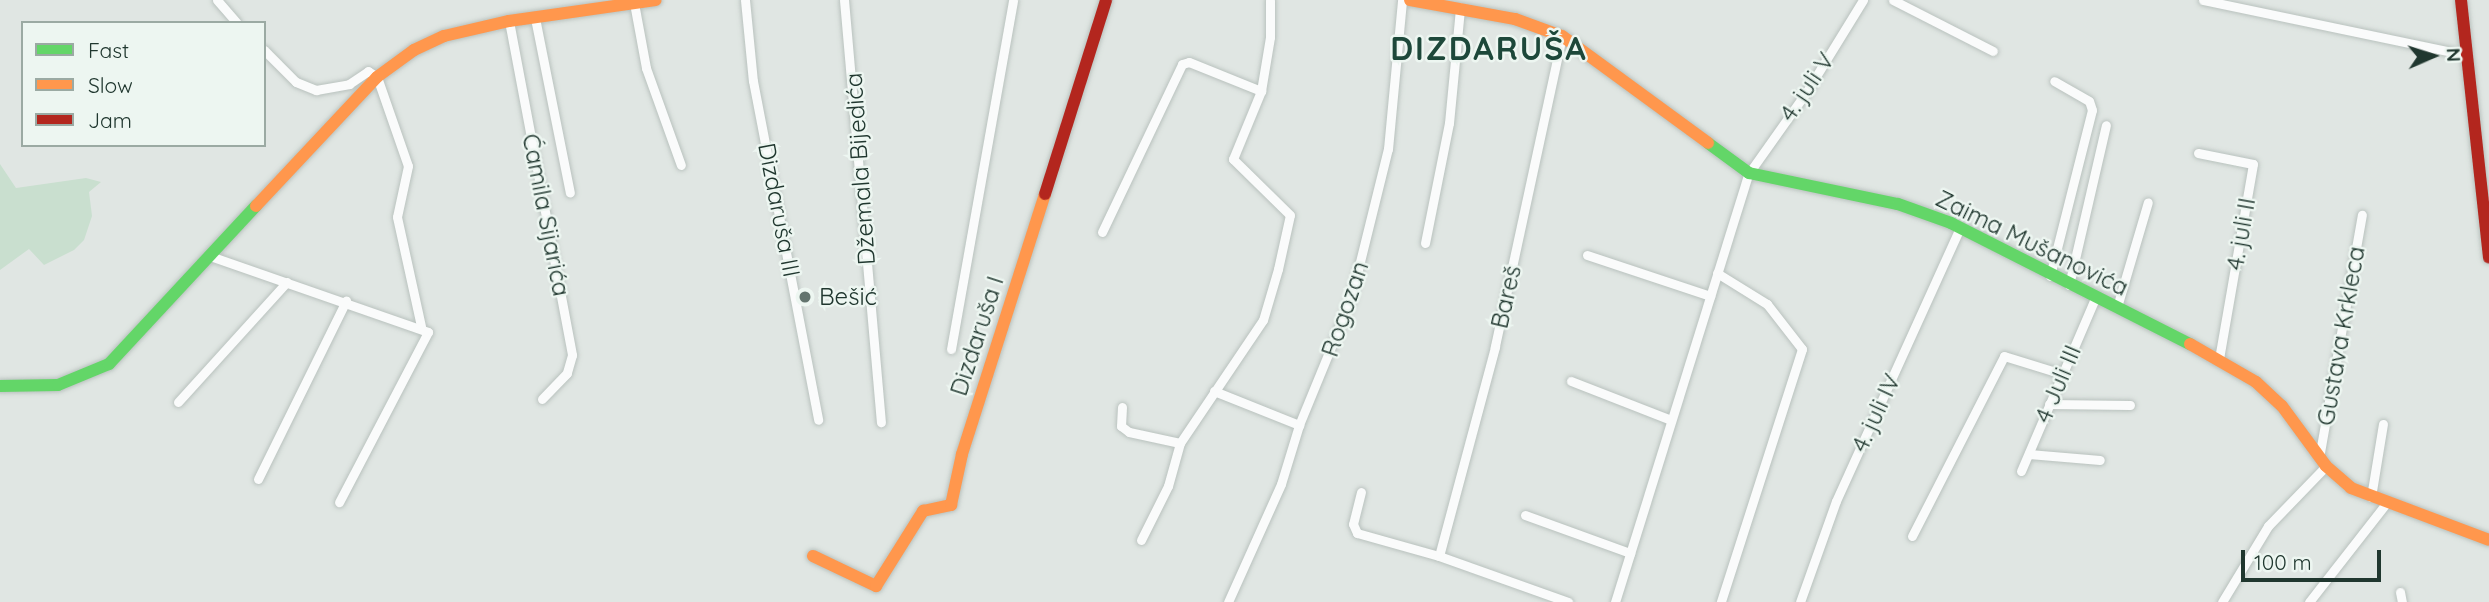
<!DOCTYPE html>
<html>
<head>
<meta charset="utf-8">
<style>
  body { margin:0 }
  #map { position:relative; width:2489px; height:602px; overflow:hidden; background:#e0e6e3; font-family:Quicksand,sans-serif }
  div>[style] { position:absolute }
  .green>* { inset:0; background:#c9dfcf }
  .roads { filter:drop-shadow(0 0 2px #b9c2be) drop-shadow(0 0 2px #b9c2be) }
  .street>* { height:9px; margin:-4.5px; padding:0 4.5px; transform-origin:4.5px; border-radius:4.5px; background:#fafbfb }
  .fast>* { height:12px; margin:-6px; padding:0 6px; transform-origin:6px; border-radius:6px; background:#63d668 }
  .slow>* { height:12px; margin:-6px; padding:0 6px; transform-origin:6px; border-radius:6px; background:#ff974d }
  .jam>* { height:12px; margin:-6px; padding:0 6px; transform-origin:6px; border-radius:6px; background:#b3261e }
  .dots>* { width:19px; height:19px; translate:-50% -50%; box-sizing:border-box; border:4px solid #edf6f1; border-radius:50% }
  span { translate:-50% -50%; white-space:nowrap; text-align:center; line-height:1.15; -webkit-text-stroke:5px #edf6f1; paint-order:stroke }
  .street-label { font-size:24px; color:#20372f }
  .poi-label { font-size:24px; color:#20372f }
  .left { translate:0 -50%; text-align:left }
  .district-label { font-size:32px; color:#1d483a; font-weight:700; letter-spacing:2px }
  .legend { position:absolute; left:21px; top:21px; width:245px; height:126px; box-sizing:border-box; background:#edf6f1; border:2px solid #9baaa3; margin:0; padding:9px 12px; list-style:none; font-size:21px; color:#20372f }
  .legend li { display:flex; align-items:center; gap:14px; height:35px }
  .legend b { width:35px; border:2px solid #9baaa3 }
  .north { position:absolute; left:2398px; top:21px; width:70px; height:70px; -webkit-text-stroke:5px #edf6f1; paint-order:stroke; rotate:87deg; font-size:19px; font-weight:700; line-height:28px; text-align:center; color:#20372f }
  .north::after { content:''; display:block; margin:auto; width:24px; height:32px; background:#20372f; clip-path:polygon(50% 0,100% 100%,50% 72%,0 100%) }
  .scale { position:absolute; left:2241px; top:550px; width:140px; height:32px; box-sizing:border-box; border:4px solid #20372f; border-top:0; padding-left:9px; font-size:21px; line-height:24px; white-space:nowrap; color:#20372f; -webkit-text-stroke:5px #edf6f1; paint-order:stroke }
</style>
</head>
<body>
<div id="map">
  <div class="green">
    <i style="clip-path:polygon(0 164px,16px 188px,86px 178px,101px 182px,89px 192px,92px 216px,84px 240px,74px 250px,44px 265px,29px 249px,0 270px)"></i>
  </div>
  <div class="roads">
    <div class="street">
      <i style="left:217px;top:0;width:30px;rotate:49deg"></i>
      <i style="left:745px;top:0;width:81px;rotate:84.4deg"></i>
      <i style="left:753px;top:81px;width:345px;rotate:79.1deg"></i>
      <i style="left:844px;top:0;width:424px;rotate:85deg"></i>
      <i style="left:1893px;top:0;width:112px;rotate:27deg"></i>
      <i style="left:2203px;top:0;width:270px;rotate:11.8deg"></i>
      <i style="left:634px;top:3px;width:66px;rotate:79.5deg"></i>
      <i style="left:646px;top:68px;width:103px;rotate:70.2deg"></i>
      <i style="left:535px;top:18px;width:178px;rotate:78.7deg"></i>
      <i style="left:509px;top:21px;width:340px;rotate:79.3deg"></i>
      <i style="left:572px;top:355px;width:19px;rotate:106deg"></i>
      <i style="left:567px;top:373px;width:36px;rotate:134deg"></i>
      <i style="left:1562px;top:36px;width:318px;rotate:102.2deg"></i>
      <i style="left:1495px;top:347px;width:216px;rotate:105deg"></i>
      <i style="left:1439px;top:556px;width:137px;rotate:19.6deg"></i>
      <i style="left:264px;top:50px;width:45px;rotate:45deg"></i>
      <i style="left:296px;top:82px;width:22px;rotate:22deg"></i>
      <i style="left:316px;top:90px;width:34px;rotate:-10deg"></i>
      <i style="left:349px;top:84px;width:23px;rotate:-34deg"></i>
      <i style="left:368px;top:71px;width:11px;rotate:34deg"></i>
      <i style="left:377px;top:77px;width:94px;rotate:70.8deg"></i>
      <i style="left:408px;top:166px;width:52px;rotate:102.2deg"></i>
      <i style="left:397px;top:217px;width:112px;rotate:77.6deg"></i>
      <i style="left:2198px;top:153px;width:56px;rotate:11.3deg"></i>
      <i style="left:2253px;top:164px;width:198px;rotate:99.9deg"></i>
      <i style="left:1102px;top:232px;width:186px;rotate:-64.5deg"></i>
      <i style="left:1182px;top:64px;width:7px;rotate:-16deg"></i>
      <i style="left:1189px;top:62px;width:78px;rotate:21.9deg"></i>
      <i style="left:1425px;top:243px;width:122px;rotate:-78.7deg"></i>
      <i style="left:1449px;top:123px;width:116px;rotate:-84.5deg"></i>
      <i style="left:1587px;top:255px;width:130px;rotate:18.4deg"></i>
      <i style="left:210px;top:256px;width:231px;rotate:19.2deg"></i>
      <i style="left:428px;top:332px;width:192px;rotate:117.6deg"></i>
      <i style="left:1717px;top:273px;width:59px;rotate:31.8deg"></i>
      <i style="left:1767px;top:304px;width:57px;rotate:52.1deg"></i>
      <i style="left:1802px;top:349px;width:266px;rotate:107.8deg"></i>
      <i style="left:2050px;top:276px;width:171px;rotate:-75.8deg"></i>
      <i style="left:2092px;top:110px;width:9px;rotate:-108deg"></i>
      <i style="left:2089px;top:101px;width:40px;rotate:-150.3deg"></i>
      <i style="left:2069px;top:285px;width:164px;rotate:-77deg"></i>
      <i style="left:2117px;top:307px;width:109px;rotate:-73.6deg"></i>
      <i style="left:951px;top:349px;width:354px;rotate:-79.9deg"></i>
      <i style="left:1571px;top:381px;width:107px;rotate:21.3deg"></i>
      <i style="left:1214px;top:391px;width:92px;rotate:21.8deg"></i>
      <i style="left:178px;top:402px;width:162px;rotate:-47.8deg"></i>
      <i style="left:2049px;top:404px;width:81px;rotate:0.7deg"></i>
      <i style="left:1122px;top:407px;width:19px;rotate:93deg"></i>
      <i style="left:1121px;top:426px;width:10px;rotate:37deg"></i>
      <i style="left:1129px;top:432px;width:52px;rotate:12.2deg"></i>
      <i style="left:2029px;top:454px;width:71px;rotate:4.8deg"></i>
      <i style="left:2319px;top:458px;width:247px;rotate:-80deg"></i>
      <i style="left:2021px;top:471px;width:188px;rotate:-66.8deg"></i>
      <i style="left:258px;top:479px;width:199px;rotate:-63.7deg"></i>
      <i style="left:1361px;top:492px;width:33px;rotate:104deg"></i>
      <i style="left:1353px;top:524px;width:10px;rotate:66deg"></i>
      <i style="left:1357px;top:533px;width:85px;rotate:15.7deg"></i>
      <i style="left:2371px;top:497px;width:74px;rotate:-80.7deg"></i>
      <i style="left:1525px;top:515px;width:112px;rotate:19.9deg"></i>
      <i style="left:1912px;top:536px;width:202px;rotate:-62.9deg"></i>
      <i style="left:2004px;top:356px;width:61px;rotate:17.2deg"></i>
      <i style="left:1141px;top:540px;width:60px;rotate:-63.4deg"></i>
      <i style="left:1168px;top:486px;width:45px;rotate:-74.4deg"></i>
      <i style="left:1180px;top:443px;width:148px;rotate:-56deg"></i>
      <i style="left:1263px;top:320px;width:53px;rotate:-73.6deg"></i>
      <i style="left:1278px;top:269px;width:55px;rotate:-77.5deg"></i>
      <i style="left:1290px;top:215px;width:80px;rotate:-135.5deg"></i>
      <i style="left:1233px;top:159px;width:74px;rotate:-67.6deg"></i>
      <i style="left:1261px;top:91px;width:55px;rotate:-80.5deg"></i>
      <i style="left:1270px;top:37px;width:37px;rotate:-90deg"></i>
      <i style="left:2400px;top:592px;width:10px;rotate:79deg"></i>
      <i style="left:1228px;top:602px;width:129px;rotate:-65.8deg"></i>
      <i style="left:1281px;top:484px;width:62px;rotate:-73deg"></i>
      <i style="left:1299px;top:425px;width:137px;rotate:-67.7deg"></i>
      <i style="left:1351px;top:298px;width:154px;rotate:-76.1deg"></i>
      <i style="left:1388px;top:149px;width:150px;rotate:-84.6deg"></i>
      <i style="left:1615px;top:602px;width:449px;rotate:-72.7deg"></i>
      <i style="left:1749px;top:173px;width:100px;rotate:-54.7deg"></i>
      <i style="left:1807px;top:91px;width:107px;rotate:-58.4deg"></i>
      <i style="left:1800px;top:602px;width:107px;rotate:-70.4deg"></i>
      <i style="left:1836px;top:501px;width:300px;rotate:-65.6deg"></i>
      <i style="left:2222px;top:602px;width:89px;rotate:-58.8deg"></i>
      <i style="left:2268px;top:526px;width:83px;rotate:-46deg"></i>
      <i style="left:2309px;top:602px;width:127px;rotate:-52deg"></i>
    </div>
    <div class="fast">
      <i style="left:1708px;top:143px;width:51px;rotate:36.2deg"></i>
      <i style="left:1749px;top:173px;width:152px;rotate:11.8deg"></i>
      <i style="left:1898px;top:204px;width:56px;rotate:19.7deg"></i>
      <i style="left:1951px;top:223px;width:268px;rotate:26.9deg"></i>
      <i style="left:0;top:386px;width:58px;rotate:-1deg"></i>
      <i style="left:58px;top:385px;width:55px;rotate:-22.4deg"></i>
      <i style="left:109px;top:364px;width:216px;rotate:-47.1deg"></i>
    </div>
    <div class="slow">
      <i style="left:1410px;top:0;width:107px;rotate:10.3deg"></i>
      <i style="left:1515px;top:19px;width:50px;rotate:19.9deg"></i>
      <i style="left:1562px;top:36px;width:181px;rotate:36.2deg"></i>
      <i style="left:256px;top:206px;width:177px;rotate:-46.8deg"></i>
      <i style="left:377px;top:77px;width:46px;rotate:-36.1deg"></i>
      <i style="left:414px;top:50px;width:33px;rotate:-25deg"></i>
      <i style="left:444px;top:36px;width:67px;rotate:-13deg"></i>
      <i style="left:509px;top:21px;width:148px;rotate:-8.1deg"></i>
      <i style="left:2190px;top:344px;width:76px;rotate:29.9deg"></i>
      <i style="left:2256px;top:382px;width:35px;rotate:43deg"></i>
      <i style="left:2282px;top:406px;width:74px;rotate:53.7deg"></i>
      <i style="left:2326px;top:466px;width:33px;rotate:41deg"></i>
      <i style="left:2351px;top:488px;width:147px;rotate:20.6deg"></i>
      <i style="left:813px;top:556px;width:70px;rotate:25.5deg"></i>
      <i style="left:876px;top:586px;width:89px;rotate:-57.9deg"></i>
      <i style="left:923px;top:511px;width:29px;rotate:-12deg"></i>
      <i style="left:951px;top:505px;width:52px;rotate:-77.8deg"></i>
      <i style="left:962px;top:454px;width:273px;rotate:-72.3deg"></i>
    </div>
    <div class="jam">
      <i style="left:2461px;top:0;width:259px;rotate:83.8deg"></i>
      <i style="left:1045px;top:194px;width:203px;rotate:-72.5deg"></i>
    </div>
  </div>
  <div class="dots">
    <i style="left:805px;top:297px;background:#63746e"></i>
  </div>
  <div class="street-label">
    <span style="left:1807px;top:87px;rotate:-56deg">4. juli V</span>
    <span style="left:860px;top:169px;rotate:-94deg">Džemala Bijedića</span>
    <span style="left:779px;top:210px;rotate:79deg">Dizdaruša III</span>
    <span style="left:546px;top:215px;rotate:79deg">Ćamila Sijarića</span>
    <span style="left:2241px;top:234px;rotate:-80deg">4. juli II</span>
    <span style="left:2032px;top:243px;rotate:26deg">Zaima Mušanovića</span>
    <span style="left:1506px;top:297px;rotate:-77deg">Bareš</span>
    <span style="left:1345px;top:309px;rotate:-71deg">Rogozan</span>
    <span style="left:977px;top:336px;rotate:-72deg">Dizdaruša I</span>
    <span style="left:2341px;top:336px;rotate:-80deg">Gustava Krkleca</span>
    <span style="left:2058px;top:384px;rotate:-67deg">4 Juli III</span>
    <span style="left:1876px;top:413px;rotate:-65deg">4. juli IV</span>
  </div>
  <div class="poi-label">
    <span class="left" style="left:819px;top:297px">Bešić</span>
  </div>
  <div class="district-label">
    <span style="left:1489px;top:48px">DIZDARUŠA</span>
  </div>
  <ul class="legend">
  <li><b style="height:9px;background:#63d668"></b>Fast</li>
  <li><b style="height:9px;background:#ff974d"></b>Slow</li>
  <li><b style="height:9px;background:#b3261e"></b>Jam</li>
  </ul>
  <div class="north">N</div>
  <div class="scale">100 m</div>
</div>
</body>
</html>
